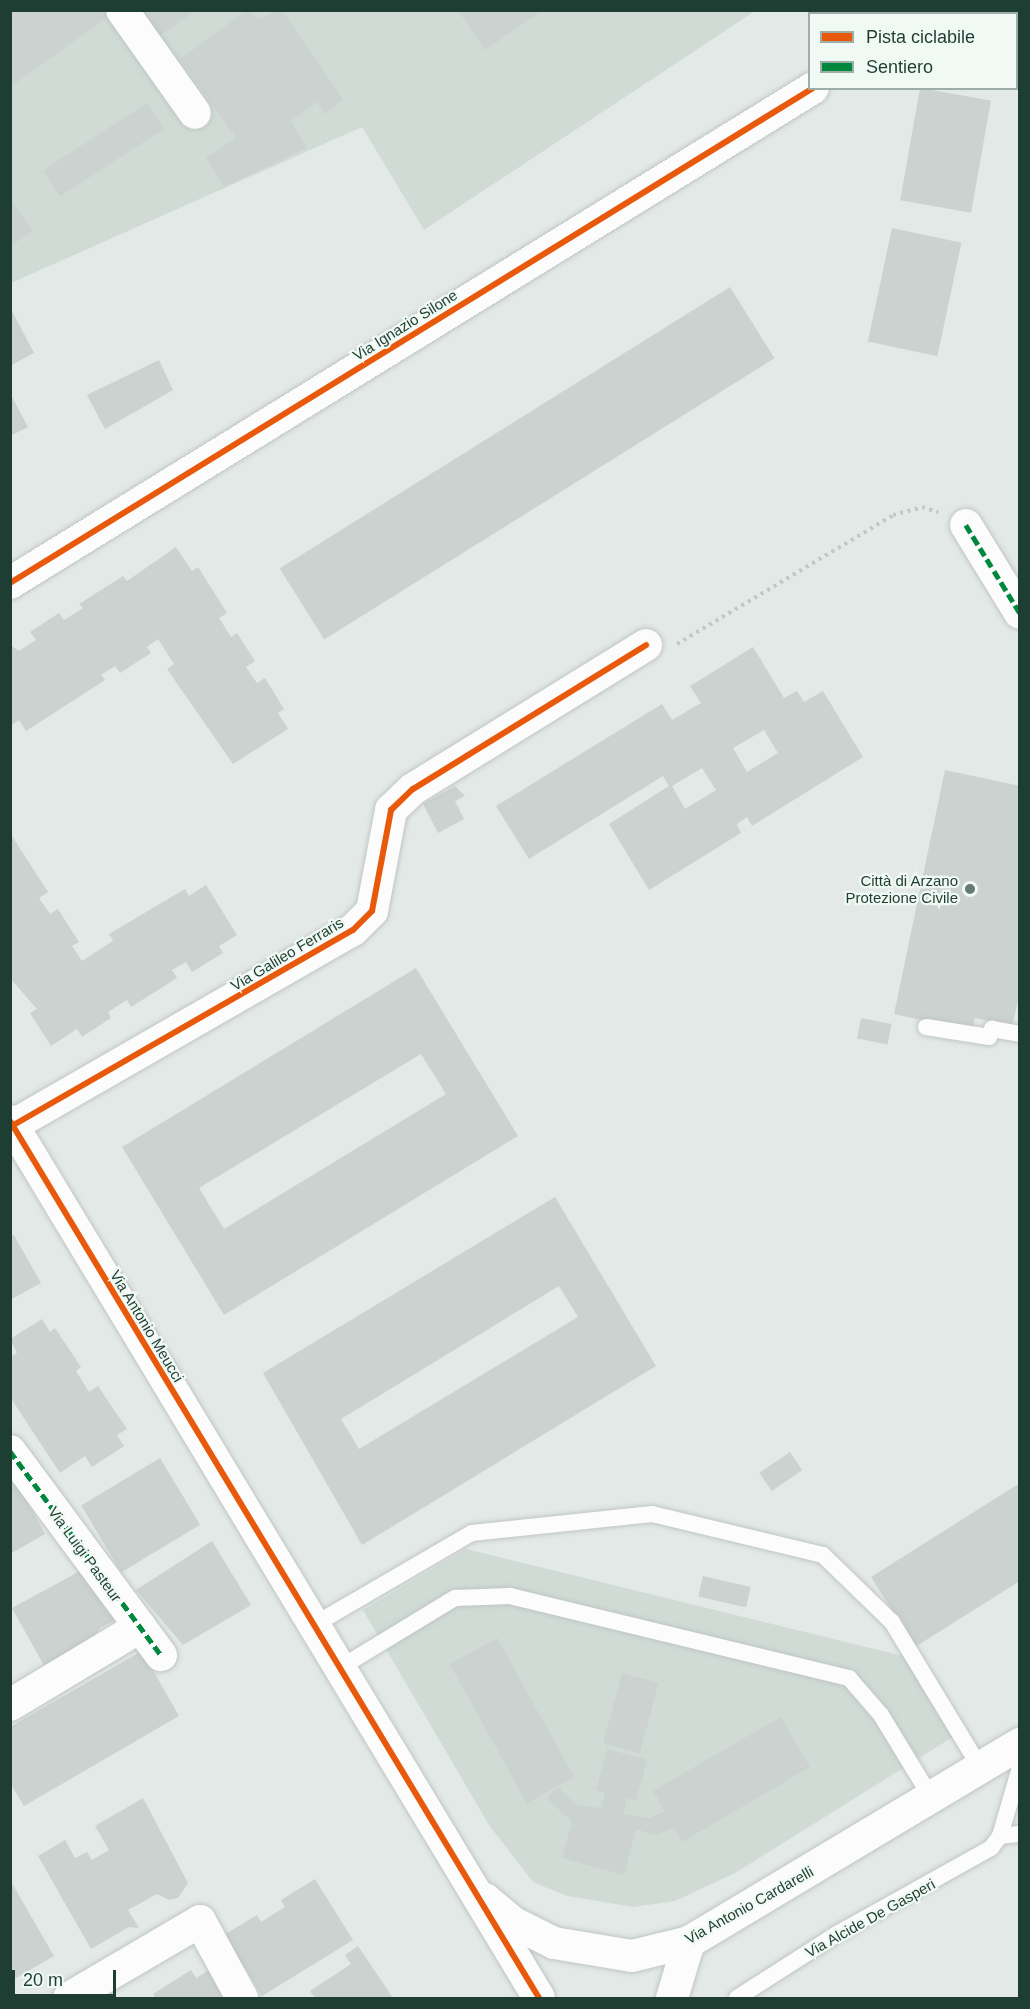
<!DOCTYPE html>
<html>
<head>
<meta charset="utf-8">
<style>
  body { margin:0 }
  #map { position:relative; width:1030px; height:2009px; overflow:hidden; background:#e3e9e6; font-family:Arial,sans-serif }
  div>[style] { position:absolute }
  .built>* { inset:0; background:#d0dbd6 }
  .building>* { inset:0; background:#cbd2cf; transform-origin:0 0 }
  .path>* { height:4px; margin-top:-2px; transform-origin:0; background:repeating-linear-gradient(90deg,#c0c9c4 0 3px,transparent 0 7.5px) }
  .roads { filter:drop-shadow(0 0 2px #c0c6c3) drop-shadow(0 0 2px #c0c6c3) }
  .lane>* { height:16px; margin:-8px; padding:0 8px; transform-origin:8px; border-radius:8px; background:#fbfcfb }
  .street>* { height:32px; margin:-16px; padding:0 16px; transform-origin:16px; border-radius:16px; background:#fbfcfb }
  .quiet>* { height:4.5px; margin-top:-2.25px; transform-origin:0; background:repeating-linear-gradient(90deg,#00873e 0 9px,transparent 0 13.5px) }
  .cycleway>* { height:6px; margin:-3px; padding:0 3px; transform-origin:3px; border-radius:3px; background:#e8590c }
  .dots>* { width:16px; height:16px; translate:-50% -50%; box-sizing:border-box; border:3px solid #f1f9f4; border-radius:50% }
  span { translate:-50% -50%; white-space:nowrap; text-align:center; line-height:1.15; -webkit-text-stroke:4.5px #f1f9f4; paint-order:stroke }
  .street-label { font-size:15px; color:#1f3e33 }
  .poi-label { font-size:15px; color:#1f3e33 }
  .right { translate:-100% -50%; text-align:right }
  .frame { position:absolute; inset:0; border:12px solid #1f3e33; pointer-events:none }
  .legend { position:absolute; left:808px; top:12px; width:210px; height:78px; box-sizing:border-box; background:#f1f9f4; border:2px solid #9daea7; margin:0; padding:8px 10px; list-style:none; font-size:18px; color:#1f3e33 }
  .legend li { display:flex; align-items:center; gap:12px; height:30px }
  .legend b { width:30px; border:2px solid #9daea7 }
  .scale { position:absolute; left:12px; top:1970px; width:104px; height:27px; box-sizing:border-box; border:3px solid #1f3e33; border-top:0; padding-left:8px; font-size:18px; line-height:21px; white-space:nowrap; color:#1f3e33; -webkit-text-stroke:4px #f1f9f4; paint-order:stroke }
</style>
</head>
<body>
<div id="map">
  <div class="built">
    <i style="clip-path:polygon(11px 11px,755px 11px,424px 230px,362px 127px,11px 283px)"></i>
    <i style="clip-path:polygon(466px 1549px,903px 1656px,953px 1737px,735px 1873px,675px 1901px,633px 1907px,567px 1896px,533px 1882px,489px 1825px,363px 1610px)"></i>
  </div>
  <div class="building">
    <i style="clip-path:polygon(10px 10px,105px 10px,109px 16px,10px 87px)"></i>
    <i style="clip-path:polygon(140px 10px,197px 10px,158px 37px)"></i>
    <i style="clip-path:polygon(247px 10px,258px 19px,282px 10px,343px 99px,325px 114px,317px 102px,291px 121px,307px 148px,224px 187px,206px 158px,236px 138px,180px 59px)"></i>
    <i style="clip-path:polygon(458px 10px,543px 10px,485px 50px)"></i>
    <i style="left:920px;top:88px;width:72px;height:114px;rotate:10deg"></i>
    <i style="left:147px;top:103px;width:31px;height:124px;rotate:57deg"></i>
    <i style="clip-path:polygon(10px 199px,33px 231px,10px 246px)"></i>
    <i style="left:892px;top:228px;width:71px;height:116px;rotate:12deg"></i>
    <i style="left:730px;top:287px;width:84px;height:531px;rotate:58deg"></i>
    <i style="clip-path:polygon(10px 307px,34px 353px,10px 366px)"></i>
    <i style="clip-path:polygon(159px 360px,173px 390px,105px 429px,87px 395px)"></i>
    <i style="clip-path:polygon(10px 393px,28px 427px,10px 436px)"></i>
    <i style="clip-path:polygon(176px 547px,192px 571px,198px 567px,227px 613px,219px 618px,231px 637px,237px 633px,255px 661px,246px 667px,257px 683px,265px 678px,284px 709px,278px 713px,288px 729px,233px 764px,167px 669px,174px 664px,158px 639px,147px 647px,151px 653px,120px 673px,115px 666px,101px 675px,105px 680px,26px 731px,19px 720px,10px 726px,10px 645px,19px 651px,36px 640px,30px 632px,59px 613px,64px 620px,83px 608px,79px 604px,123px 576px,127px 581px)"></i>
    <i style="clip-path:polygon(evenodd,753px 647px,784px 698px,797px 691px,804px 702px,823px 691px,863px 757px,752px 826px,747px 817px,737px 824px,741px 833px,649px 890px,609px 824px,669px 786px,663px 776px,529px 859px,496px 806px,662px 704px,672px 720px,701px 703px,690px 686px,753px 647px,764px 730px,778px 753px,747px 772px,733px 748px,764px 730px,753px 647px,702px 768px,716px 790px,685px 809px,672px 786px,702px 768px)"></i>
    <i style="clip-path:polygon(945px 770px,1020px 786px,1020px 992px,1012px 1026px,975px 1018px,972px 1031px,894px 1014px)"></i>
    <i style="clip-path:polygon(455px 786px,465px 796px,455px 801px,464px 819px,438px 833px,423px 804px)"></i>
    <i style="clip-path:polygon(10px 833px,48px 892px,39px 898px,50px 914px,58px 909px,79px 942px,72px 946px,82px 961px,113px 941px,109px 934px,185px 889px,189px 896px,206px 885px,237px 935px,219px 946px,223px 953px,192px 972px,186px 962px,172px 970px,177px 978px,131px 1007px,127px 1000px,108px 1012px,111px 1018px,82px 1037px,77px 1029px,51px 1046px,30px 1013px,37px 1009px,10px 978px)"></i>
    <i style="clip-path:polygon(evenodd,416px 968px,518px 1136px,224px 1315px,122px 1147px,416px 968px,421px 1054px,446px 1094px,224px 1229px,199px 1188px,421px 1054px)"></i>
    <i style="left:861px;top:1018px;width:31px;height:21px;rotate:11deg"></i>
    <i style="clip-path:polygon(evenodd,555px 1197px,656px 1366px,362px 1545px,263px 1373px,555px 1197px,559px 1286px,578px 1317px,359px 1449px,341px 1419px,559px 1286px)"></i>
    <i style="clip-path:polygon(14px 1235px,41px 1283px,10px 1300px,10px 1237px)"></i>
    <i style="clip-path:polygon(42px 1319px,50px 1332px,55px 1328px,81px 1367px,76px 1371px,89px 1392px,98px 1386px,127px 1429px,117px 1435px,124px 1446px,92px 1467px,85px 1456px,60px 1473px,10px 1397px,10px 1357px,17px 1353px,10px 1339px)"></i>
    <i style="left:790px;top:1452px;width:22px;height:37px;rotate:56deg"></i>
    <i style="left:160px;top:1458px;width:78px;height:92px;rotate:59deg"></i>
    <i style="clip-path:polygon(14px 1477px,45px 1534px,10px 1554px,10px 1479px)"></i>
    <i style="clip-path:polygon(1020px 1483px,1020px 1581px,915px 1647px,871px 1577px)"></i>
    <i style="clip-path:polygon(212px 1541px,251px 1605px,183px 1645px,136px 1590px)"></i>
    <i style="clip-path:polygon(82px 1570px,117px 1619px,100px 1628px,84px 1650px,47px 1671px,12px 1608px)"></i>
    <i style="left:703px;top:1576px;width:49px;height:21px;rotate:13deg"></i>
    <i style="left:497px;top:1638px;width:159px;height:54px;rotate:61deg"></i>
    <i style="clip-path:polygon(142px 1651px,179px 1716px,24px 1806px,10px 1783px,10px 1727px)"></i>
    <i style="left:622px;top:1673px;width:38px;height:73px;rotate:15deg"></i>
    <i style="clip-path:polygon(781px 1717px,810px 1767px,682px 1842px,674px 1828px,654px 1835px,636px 1829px,624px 1875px,562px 1858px,572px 1822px,547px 1798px,558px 1787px,576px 1805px,601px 1808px,605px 1793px,596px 1790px,607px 1749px,647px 1760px,636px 1801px,627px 1798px,623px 1814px,649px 1818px,665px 1811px,653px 1791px)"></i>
    <i style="clip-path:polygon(143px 1798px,188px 1883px,178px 1898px,169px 1900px,157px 1894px,128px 1910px,139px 1928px,129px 1927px,91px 1949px,38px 1856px,65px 1840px,75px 1858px,87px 1852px,92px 1860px,109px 1850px,95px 1826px)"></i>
    <i style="clip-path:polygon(315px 1879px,353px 1940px,262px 1996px,224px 1935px,257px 1915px,261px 1922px,285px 1907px,281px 1900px)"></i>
    <i style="clip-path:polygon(10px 1880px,54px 1956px,16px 1978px,10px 1969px)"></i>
    <i style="clip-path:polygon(358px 1946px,393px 1998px,315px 1998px,310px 1991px,351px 1964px,345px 1955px)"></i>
    <i style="clip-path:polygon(211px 1969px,229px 1998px,155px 1998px,153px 1994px,191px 1970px,196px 1978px)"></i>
  </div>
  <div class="path">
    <i style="left:677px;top:644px;width:252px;rotate:-30.8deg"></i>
    <i style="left:893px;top:515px;width:30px;rotate:-15deg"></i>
    <i style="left:922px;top:507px;width:17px;rotate:17deg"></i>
  </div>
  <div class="roads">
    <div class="lane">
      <i style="left:926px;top:1027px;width:64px;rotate:9deg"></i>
      <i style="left:989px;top:1037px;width:9px;rotate:-69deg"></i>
      <i style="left:992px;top:1029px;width:28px;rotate:10deg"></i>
      <i style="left:312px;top:1626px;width:185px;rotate:-30.2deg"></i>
      <i style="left:472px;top:1533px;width:181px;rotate:-6deg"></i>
      <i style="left:652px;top:1514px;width:176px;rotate:13.5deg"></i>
      <i style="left:823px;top:1555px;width:96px;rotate:44.2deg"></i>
      <i style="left:892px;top:1622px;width:172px;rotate:58.8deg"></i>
      <i style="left:338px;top:1669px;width:137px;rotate:-31.3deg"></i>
      <i style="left:455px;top:1598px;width:55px;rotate:-2.1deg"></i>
      <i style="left:510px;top:1596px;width:349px;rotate:13.6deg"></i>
      <i style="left:849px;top:1678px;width:49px;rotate:49.1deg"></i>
      <i style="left:881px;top:1715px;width:98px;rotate:58.7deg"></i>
      <i style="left:1000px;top:1836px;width:20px;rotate:-6deg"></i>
      <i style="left:737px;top:1998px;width:119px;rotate:-32.6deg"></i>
      <i style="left:837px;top:1934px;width:176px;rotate:-29.2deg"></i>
      <i style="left:991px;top:1848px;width:15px;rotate:-53deg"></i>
      <i style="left:1000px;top:1836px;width:72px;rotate:-73.8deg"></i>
    </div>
    <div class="street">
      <i style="left:122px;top:10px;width:126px;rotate:54.7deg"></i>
      <i style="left:935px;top:14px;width:6px;rotate:-39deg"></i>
      <i style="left:966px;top:525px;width:103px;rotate:58.5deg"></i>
      <i style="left:10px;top:583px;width:943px;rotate:-31.65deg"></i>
      <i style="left:10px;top:1121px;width:1024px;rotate:58.9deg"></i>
      <i style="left:10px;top:1127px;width:396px;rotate:-29.9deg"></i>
      <i style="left:353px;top:930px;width:27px;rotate:-45deg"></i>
      <i style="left:372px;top:911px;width:103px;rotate:-79.3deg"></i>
      <i style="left:391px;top:810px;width:30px;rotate:-44deg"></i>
      <i style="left:413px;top:789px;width:274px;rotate:-31.7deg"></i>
      <i style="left:10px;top:1451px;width:254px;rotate:53.5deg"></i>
      <i style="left:10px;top:1705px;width:152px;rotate:-31deg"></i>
      <i style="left:485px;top:1899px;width:35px;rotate:40deg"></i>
      <i style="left:512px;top:1922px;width:47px;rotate:26.6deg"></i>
      <i style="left:554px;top:1943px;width:79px;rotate:9.5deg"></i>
      <i style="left:632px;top:1956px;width:59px;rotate:-13.8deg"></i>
      <i style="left:689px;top:1942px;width:386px;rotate:-30.9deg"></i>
      <i style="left:69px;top:1998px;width:152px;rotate:-30.4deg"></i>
      <i style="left:200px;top:1921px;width:88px;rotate:61.4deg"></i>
      <i style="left:672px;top:1998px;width:59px;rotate:-73.1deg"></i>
    </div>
  </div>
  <div class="quiet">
    <i style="left:966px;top:525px;width:103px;rotate:58.5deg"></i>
    <i style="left:10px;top:1451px;width:254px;rotate:53.5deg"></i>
  </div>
  <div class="cycleway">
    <i style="left:10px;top:583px;width:943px;rotate:-31.65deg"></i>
    <i style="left:10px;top:1121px;width:1024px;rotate:58.9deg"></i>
    <i style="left:10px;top:1127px;width:396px;rotate:-29.9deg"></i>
    <i style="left:353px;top:930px;width:27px;rotate:-45deg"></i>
    <i style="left:372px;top:911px;width:103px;rotate:-79.3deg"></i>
    <i style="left:391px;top:810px;width:30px;rotate:-44deg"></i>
    <i style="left:413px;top:789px;width:274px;rotate:-31.7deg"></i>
  </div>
  <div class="dots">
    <i style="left:970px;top:889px;background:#647a72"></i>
  </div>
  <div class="street-label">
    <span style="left:405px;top:325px;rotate:-32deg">Via Ignazio Silone</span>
    <span style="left:287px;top:954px;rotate:-31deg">Via Galileo Ferraris</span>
    <span style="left:147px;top:1326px;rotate:59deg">Via Antonio Meucci</span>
    <span style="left:85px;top:1554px;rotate:54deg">Via Luigi Pasteur</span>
    <span style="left:749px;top:1905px;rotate:-29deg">Via Antonio Cardarelli</span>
    <span style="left:870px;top:1918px;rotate:-29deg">Via Alcide De Gasperi</span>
  </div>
  <div class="poi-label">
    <span class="right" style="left:958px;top:889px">Città di Arzano<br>Protezione Civile</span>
  </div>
  <div class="frame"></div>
  <ul class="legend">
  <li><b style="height:8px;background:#e8590c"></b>Pista ciclabile</li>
  <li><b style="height:8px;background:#00873e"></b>Sentiero</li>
  </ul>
  <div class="scale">20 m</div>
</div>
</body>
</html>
